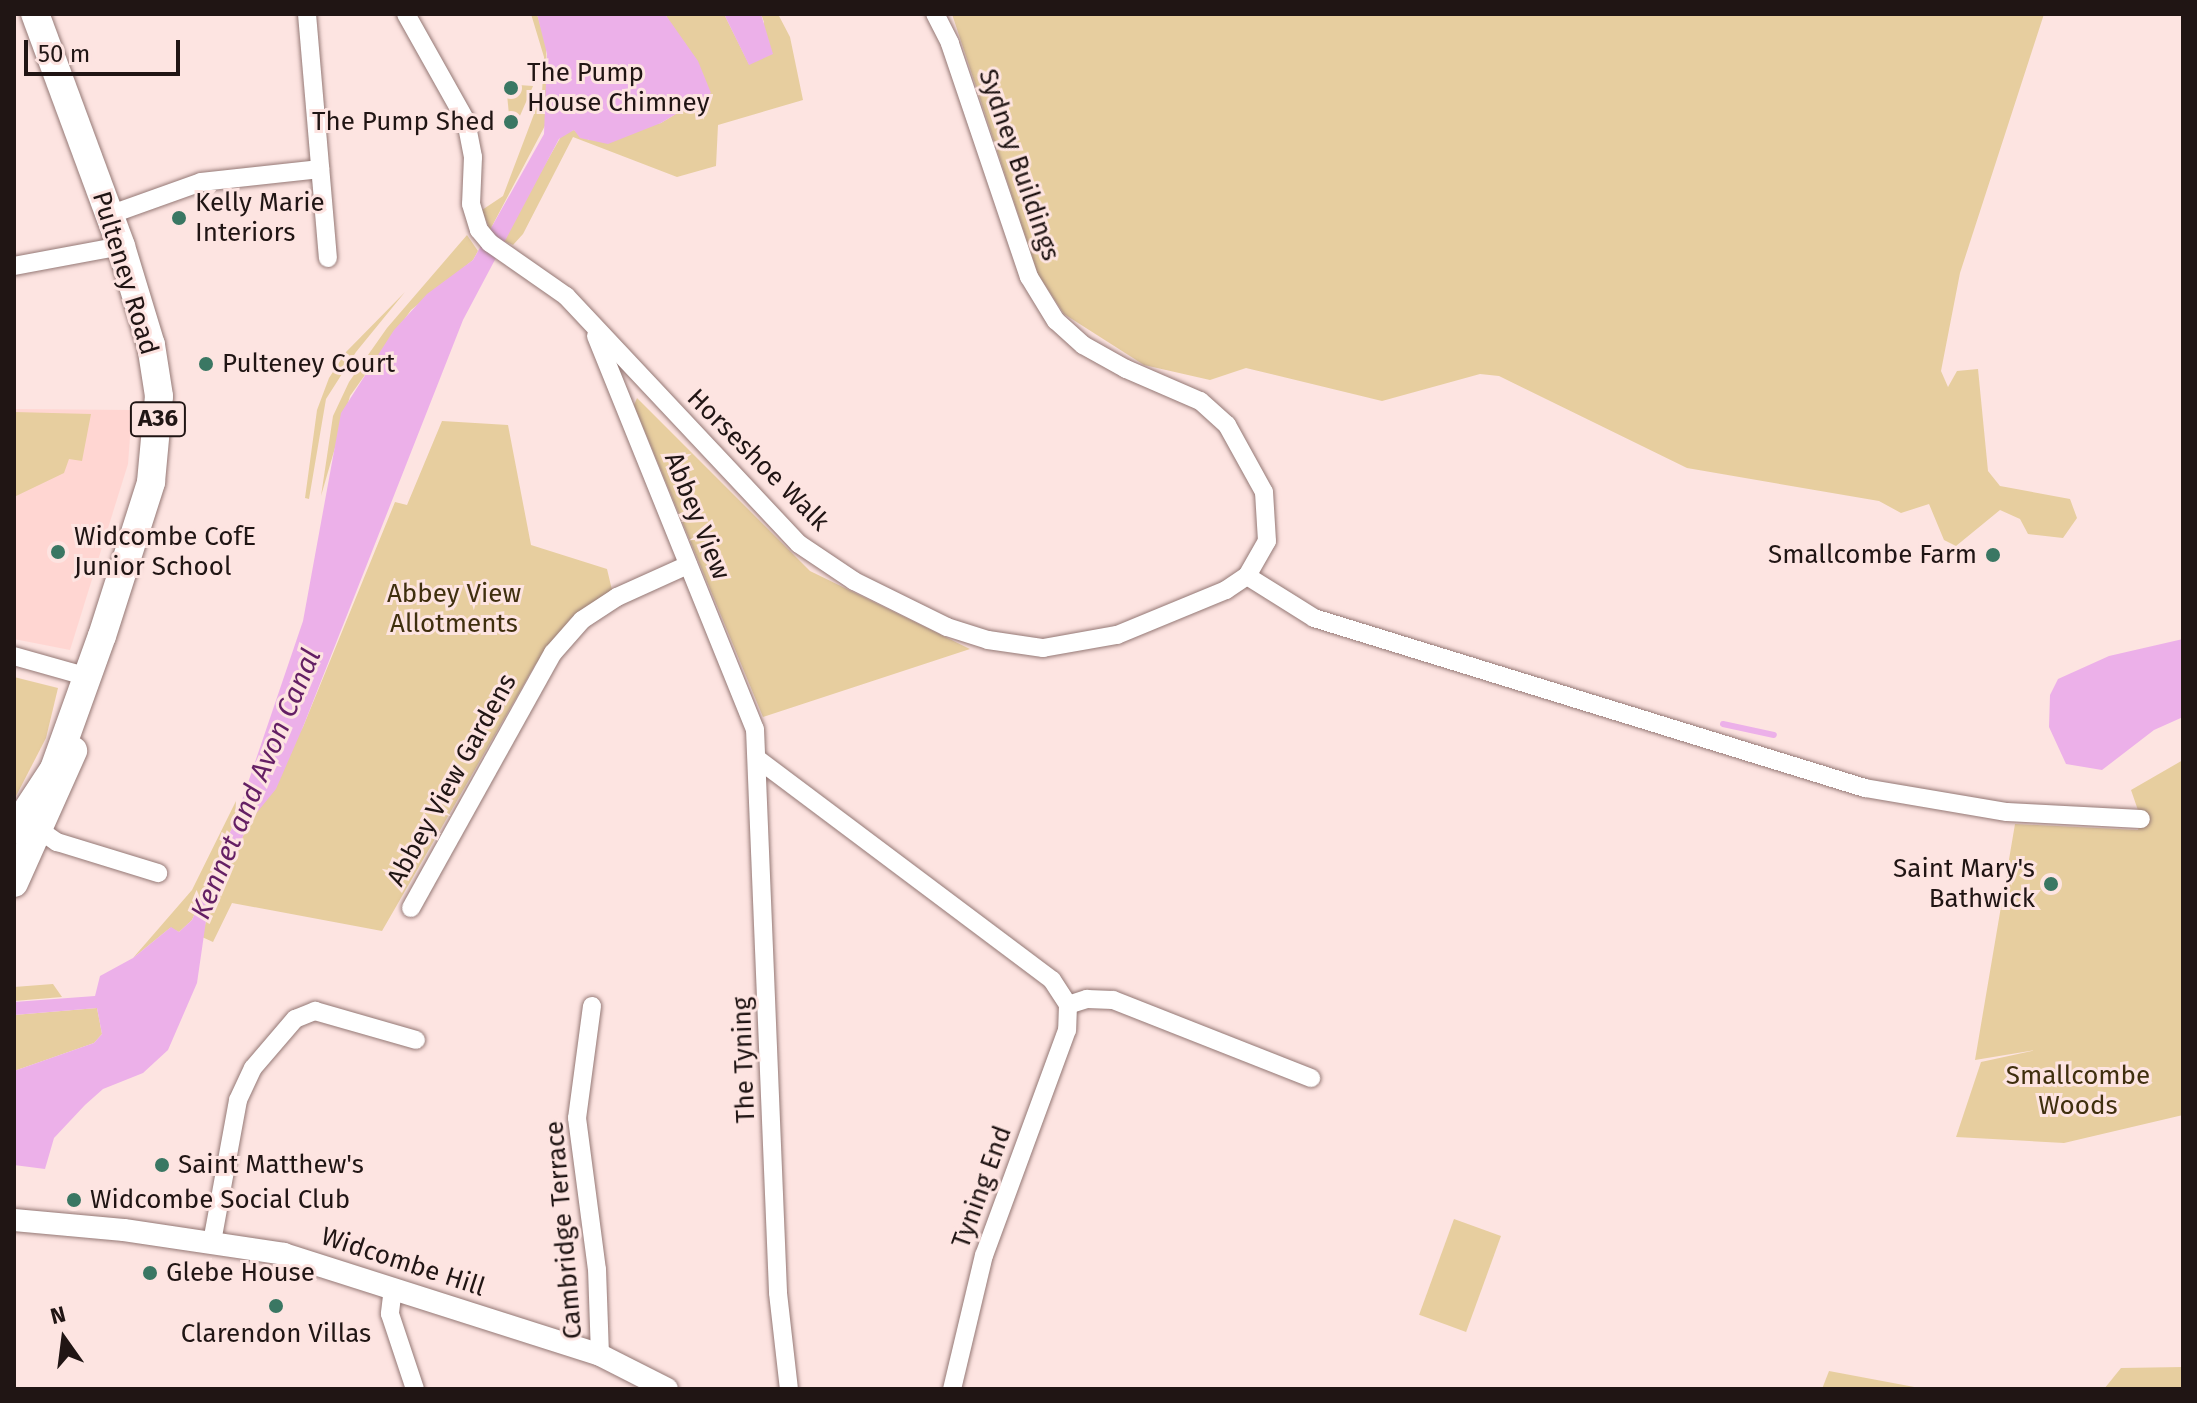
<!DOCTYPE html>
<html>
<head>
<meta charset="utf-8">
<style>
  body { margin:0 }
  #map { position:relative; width:2197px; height:1403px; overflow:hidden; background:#fde4e1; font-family:"Fira Sans",sans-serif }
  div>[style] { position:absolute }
  .built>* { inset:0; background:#ffd6d2 }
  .green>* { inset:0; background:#e7ce9f; transform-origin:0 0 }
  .water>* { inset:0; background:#ecb0e9 }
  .stream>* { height:6px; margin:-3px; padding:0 3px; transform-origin:3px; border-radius:3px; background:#ecb0e9 }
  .roads { filter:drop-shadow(0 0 2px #947875) drop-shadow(0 0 2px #947875) }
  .minor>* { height:18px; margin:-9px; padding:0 9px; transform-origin:9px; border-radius:9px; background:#fff }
  .tertiary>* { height:22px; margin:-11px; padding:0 11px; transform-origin:11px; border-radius:11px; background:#fff }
  .primary>* { height:28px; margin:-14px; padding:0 14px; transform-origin:14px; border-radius:14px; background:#fff }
  .trunk>* { height:28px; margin:-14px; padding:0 14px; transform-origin:14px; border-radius:14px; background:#fff }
  .dots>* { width:22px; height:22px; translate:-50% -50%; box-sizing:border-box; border:4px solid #fde4e1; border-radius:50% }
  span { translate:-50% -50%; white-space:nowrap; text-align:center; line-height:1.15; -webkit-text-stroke:6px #fde4e1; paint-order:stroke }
  .shield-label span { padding:2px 6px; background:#fde4e1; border:2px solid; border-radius:6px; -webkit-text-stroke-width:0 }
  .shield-label { font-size:24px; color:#201514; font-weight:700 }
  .poi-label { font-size:26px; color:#201514 }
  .left { translate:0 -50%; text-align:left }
  .right { translate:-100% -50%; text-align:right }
  .street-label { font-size:26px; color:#201514 }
  .park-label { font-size:26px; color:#3f2f0e }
  .water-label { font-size:28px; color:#641f64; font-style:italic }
  .frame { position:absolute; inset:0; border:16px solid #201514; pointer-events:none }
  .north { position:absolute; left:24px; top:1299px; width:80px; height:80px; -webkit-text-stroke:6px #fde4e1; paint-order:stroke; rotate:346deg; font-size:22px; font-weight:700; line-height:32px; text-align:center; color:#201514 }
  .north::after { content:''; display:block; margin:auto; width:28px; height:36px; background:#201514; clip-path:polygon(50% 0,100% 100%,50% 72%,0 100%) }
  .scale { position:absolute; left:24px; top:40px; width:156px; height:36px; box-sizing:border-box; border:4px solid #201514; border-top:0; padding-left:10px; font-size:24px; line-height:28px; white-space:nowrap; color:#201514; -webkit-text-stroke:6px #fde4e1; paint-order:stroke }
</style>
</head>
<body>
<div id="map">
  <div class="built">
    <i style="clip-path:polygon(14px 409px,132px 410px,128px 464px,70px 650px,14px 639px)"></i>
  </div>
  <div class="green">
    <i style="clip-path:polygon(531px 14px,537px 14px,546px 44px,548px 120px,490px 230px,482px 210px,503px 196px,542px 93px,544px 57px)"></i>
    <i style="clip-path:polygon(665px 14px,724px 14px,749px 64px,764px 22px,761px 14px,778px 14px,790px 37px,803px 100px,718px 125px,716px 166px,677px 177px,573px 137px,523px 234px,513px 245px,502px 240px,563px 133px,574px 130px,589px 140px,661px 123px,710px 93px)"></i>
    <i style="clip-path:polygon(952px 14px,2044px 14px,1960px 273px,1941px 371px,1948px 387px,1957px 371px,1978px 369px,1988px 471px,2000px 486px,2070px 499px,2077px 518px,2063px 538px,2028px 534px,2020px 519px,2000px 510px,1956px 546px,1944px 540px,1929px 504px,1901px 513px,1879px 501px,1687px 468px,1499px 376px,1480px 374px,1382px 401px,1246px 368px,1210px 380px,1144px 365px,1064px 314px,1038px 274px)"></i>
    <i style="clip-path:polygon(506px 84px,533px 86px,519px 118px,509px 115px)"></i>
    <i style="clip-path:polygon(467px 235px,478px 251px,473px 260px,411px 310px,350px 396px,321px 496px,333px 416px,349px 382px,387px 328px)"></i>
    <i style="clip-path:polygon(405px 292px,356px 352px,326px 399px,309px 499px,305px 498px,317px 410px,329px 378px,346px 352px)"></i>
    <i style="clip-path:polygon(637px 398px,810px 571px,970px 649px,763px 717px,634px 405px)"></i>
    <i style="clip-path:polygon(14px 412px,91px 414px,82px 461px,69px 459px,64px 473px,14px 497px)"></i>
    <i style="clip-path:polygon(442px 421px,508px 425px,531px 545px,607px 569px,612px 590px,571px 618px,535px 665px,382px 931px,232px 903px,213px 942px,202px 937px,209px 909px,250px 821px,303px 727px,395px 502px,407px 505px)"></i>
    <i style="clip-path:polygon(14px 677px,58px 688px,46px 738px,14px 800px)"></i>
    <i style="clip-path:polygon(2183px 760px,2183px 1115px,2064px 1143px,1956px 1137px,1981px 1062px,2036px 1050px,1975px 1060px,2015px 824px,2138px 830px,2141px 819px,2131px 790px)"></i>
    <i style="clip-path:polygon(236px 801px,235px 821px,192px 920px,179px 932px,170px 928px,133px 958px,192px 890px)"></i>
    <i style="clip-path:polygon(53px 984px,62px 997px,14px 1001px,14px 987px)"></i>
    <i style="clip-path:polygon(97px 1008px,102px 1034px,94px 1043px,14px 1071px,14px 1015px)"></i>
    <i style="left:1454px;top:1219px;width:50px;height:102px;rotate:20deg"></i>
    <i style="clip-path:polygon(2183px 1367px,2183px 1389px,2104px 1389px,2121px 1368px)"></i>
    <i style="clip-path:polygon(1829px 1371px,1925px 1389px,1822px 1389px)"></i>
  </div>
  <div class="water">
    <i style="clip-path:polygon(537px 14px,665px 14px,698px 61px,711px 93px,661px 123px,608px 144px,580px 138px,574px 130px,559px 139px,463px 320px,303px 727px,276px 789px,250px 821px,207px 914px,197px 983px,168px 1050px,143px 1073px,103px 1089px,85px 1105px,54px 1138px,45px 1169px,14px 1165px,14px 1071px,94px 1043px,102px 1034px,97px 1008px,14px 1015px,14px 1002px,95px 996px,100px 976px,133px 958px,171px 927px,179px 932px,192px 920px,235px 821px,303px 621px,341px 413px,394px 330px,427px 294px,473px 260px,544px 134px,547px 54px)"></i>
    <i style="clip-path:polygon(724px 14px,761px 14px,773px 54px,749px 65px)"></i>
    <i style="clip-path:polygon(2183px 639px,2183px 717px,2154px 730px,2102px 770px,2066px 764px,2049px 727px,2050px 695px,2058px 679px,2109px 656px)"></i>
  </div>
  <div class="stream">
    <i style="left:1723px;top:724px;width:52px;rotate:12.2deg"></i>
  </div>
  <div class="roads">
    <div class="minor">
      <i style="left:307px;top:14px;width:245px;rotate:85.1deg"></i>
      <i style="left:406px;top:14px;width:123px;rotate:60.7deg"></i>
      <i style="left:466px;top:121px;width:37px;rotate:79deg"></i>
      <i style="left:473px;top:157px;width:47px;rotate:92.4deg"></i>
      <i style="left:471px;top:204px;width:27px;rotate:73deg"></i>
      <i style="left:479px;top:230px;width:17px;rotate:50deg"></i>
      <i style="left:490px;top:243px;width:93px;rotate:34.9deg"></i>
      <i style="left:566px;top:296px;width:340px;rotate:46.8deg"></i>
      <i style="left:799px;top:544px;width:66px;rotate:33.9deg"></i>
      <i style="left:854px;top:581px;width:104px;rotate:26.3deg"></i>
      <i style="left:947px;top:627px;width:43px;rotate:17.6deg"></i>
      <i style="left:988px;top:640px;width:56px;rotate:8.3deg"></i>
      <i style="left:1043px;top:648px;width:75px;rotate:-10deg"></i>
      <i style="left:1117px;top:635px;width:118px;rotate:-22.4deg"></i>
      <i style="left:1226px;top:590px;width:25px;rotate:-34deg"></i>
      <i style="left:1247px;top:576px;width:40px;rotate:-60.3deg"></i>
      <i style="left:1267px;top:541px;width:49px;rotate:-93.5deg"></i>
      <i style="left:1264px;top:492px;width:77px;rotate:-118.9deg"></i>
      <i style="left:1227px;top:425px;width:36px;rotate:-138deg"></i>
      <i style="left:1200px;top:401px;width:81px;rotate:-156.6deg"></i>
      <i style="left:1126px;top:369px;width:49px;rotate:-150.8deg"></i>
      <i style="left:1083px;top:345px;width:36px;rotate:-138deg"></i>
      <i style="left:1056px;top:321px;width:52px;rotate:-121.5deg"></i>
      <i style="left:1029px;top:277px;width:247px;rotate:-108.7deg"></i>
      <i style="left:950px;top:43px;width:33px;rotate:-117deg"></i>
      <i style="left:109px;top:215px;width:98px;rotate:-19.7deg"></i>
      <i style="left:201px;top:182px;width:120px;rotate:-6.2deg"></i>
      <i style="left:14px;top:266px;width:109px;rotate:-10.6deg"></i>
      <i style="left:596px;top:336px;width:424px;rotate:68deg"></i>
      <i style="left:755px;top:729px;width:564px;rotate:87.66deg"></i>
      <i style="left:778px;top:1293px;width:97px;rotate:83.5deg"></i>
      <i style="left:1247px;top:576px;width:79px;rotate:32.1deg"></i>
      <i style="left:1314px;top:618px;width:577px;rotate:17.15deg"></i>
      <i style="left:1865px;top:788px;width:144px;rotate:9.6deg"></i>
      <i style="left:2007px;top:812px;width:134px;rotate:3deg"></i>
      <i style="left:14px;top:656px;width:77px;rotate:15.8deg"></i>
      <i style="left:759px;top:760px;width:366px;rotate:36.9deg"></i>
      <i style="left:1052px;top:980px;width:30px;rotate:57deg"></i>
      <i style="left:1068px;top:1005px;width:25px;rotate:92deg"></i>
      <i style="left:1067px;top:1030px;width:240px;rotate:110.2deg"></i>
      <i style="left:984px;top:1255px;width:138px;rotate:103.4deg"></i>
      <i style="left:31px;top:824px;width:32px;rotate:35deg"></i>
      <i style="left:57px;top:842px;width:106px;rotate:17.1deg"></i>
      <i style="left:411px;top:908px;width:292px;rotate:-60.9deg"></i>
      <i style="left:553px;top:653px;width:44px;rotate:-48.7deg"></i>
      <i style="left:582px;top:620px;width:42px;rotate:-33.3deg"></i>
      <i style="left:617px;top:597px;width:78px;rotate:-24.3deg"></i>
      <i style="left:1068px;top:1005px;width:20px;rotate:-18deg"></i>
      <i style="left:1087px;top:999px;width:26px;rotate:2deg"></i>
      <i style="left:1113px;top:1000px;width:213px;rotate:21.5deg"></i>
      <i style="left:592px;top:1006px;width:113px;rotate:97.6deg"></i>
      <i style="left:577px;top:1118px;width:152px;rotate:82.5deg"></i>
      <i style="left:597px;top:1269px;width:86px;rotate:88deg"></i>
      <i style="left:212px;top:1242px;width:144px;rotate:-79.6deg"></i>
      <i style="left:238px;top:1100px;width:35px;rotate:-65deg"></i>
      <i style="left:253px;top:1068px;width:65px;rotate:-49.4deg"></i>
      <i style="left:295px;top:1019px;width:22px;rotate:-22deg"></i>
      <i style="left:315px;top:1011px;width:105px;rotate:16deg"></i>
      <i style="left:393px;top:1288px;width:26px;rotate:97deg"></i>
      <i style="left:390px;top:1314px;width:79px;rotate:71.6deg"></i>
    </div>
    <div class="tertiary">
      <i style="left:14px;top:1220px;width:110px;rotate:5.2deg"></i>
      <i style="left:124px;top:1230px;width:162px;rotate:8.5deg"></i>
      <i style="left:284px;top:1254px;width:332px;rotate:17.7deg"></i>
      <i style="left:600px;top:1355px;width:75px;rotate:26.9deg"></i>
    </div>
    <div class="primary">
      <i style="left:14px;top:883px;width:145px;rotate:-65.9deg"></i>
    </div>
    <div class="trunk">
      <i style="left:14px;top:830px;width:73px;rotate:-56.7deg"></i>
      <i style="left:54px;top:769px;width:141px;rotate:-70.2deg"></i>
      <i style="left:102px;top:636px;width:162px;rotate:-72.3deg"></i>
      <i style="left:151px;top:482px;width:86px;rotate:-84.7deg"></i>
      <i style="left:159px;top:396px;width:52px;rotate:-98.9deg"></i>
      <i style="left:151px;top:345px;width:103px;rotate:-106.9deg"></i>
      <i style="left:121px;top:246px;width:247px;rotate:-110.3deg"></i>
    </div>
  </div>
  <div class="dots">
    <i style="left:511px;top:88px;background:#3a7763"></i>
    <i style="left:511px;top:122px;background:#3a7763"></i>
    <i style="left:179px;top:218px;background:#3a7763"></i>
    <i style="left:206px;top:364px;background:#3a7763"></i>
    <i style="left:58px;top:552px;background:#3a7763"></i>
    <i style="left:1993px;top:555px;background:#3a7763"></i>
    <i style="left:2051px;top:884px;background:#3a7763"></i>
    <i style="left:162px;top:1165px;background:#3a7763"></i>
    <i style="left:74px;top:1200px;background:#3a7763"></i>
    <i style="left:150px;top:1273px;background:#3a7763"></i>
    <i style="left:276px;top:1306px;background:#3a7763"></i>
  </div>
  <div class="shield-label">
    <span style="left:158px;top:419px">A36</span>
  </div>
  <div class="poi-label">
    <span class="left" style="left:527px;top:88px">The Pump<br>House Chimney</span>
    <span class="right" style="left:495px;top:122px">The Pump Shed</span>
    <span class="left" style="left:195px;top:218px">Kelly Marie<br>Interiors</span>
    <span class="left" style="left:222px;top:364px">Pulteney Court</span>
    <span class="left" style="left:74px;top:552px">Widcombe CofE<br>Junior School</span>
    <span class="right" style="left:1977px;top:555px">Smallcombe Farm</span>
    <span class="right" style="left:2035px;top:884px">Saint Mary's<br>Bathwick</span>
    <span class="left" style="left:178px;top:1165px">Saint Matthew's</span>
    <span class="left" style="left:90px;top:1200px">Widcombe Social Club</span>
    <span class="left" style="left:166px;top:1273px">Glebe House</span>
    <span style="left:276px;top:1334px">Clarendon Villas</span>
  </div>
  <div class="street-label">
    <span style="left:1019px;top:165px;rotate:71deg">Sydney Buildings</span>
    <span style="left:125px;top:273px;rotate:73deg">Pulteney Road</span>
    <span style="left:758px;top:460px;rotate:45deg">Horseshoe Walk</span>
    <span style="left:697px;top:516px;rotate:68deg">Abbey View</span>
    <span style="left:452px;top:780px;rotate:-61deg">Abbey View Gardens</span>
    <span style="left:744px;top:1060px;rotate:-92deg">The Tyning</span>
    <span style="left:982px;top:1187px;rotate:-70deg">Tyning End</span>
    <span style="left:564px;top:1230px;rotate:-95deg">Cambridge Terrace</span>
    <span style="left:403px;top:1262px;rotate:18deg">Widcombe Hill</span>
  </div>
  <div class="park-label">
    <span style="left:454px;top:609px">Abbey View<br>Allotments</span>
    <span style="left:2078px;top:1091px">Smallcombe<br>Woods</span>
  </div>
  <div class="water-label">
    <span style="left:256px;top:784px;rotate:-67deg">Kennet and Avon Canal</span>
  </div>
  <div class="frame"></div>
  <div class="north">N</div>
  <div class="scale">50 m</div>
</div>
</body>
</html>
